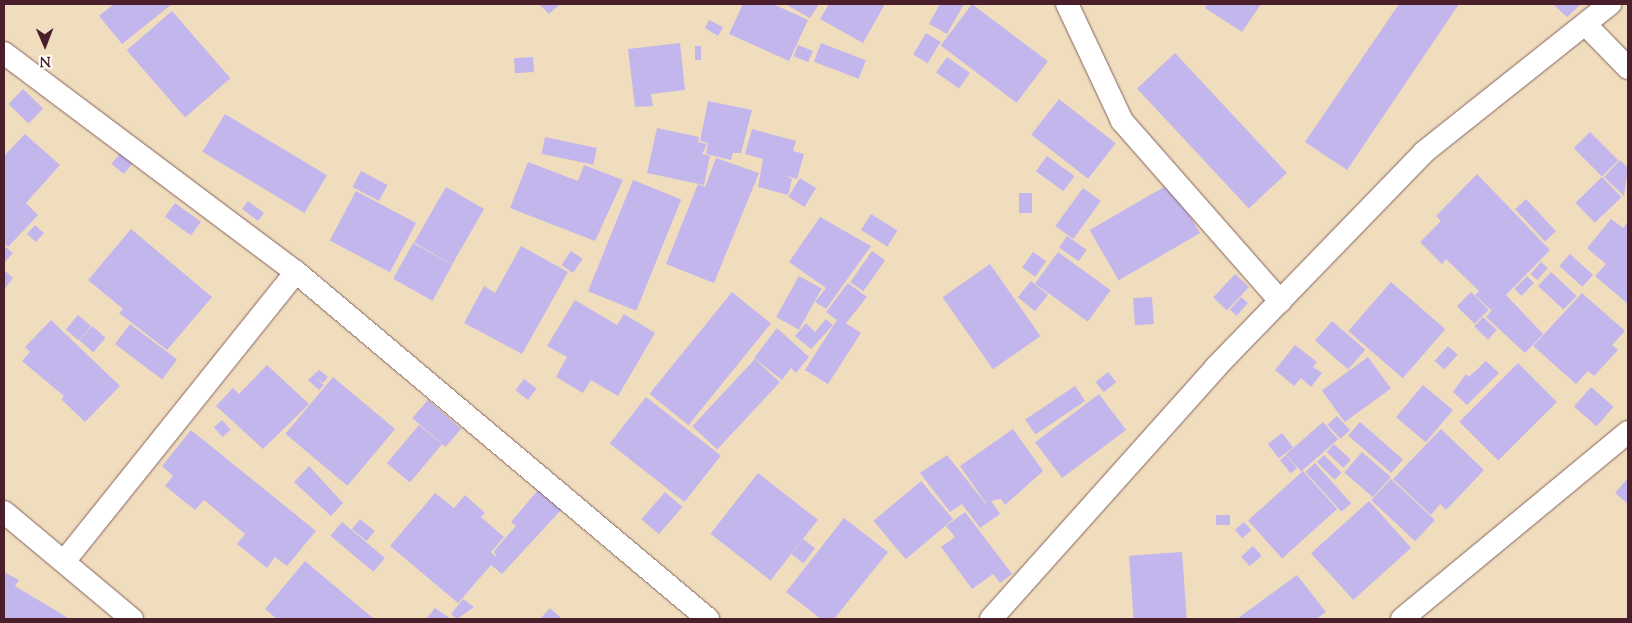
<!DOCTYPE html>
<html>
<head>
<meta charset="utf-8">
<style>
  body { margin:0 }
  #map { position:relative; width:1632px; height:623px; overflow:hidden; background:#f0ddbd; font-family:"Sorts Mill Goudy",serif }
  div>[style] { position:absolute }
  .building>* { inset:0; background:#c3b6ed; transform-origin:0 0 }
  .roads { filter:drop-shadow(0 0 1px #84625e) drop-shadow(0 0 1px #84625e) }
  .minor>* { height:22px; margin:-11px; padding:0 11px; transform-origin:11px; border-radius:11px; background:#fff }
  span { translate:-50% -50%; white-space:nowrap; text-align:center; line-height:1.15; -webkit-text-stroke:4px #fff; paint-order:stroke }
  .frame { position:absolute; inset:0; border:5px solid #4a1f2b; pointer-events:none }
  .north { position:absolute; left:20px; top:20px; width:50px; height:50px; -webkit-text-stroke:4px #fff; paint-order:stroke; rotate:179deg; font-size:14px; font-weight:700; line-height:20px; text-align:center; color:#4a1f2b }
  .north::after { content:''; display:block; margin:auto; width:18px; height:22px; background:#4a1f2b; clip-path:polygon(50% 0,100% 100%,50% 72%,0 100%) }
</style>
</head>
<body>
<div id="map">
  <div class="building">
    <i style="clip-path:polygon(114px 4px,172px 4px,122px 44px,99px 16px)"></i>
    <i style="clip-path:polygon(539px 4px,560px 4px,549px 14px)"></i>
    <i style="clip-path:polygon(743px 4px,773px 4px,808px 20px,789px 61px,729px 34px)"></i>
    <i style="clip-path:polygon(785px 4px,819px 4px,810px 18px)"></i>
    <i style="clip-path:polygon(829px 4px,885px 4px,863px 43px,820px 19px)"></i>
    <i style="clip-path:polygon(940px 4px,964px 4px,947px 34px,929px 24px)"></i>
    <i style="left:972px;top:4px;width:95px;height:52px;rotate:37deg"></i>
    <i style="clip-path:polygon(1208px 4px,1261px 4px,1242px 32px,1205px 8px)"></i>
    <i style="clip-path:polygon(1399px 4px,1459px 4px,1347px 170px,1305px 142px)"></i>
    <i style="clip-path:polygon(1553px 4px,1581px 4px,1567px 17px)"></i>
    <i style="left:172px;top:11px;width:89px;height:60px;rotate:49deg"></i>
    <i style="clip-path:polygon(709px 20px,723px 27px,718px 36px,705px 28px)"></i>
    <i style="left:926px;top:33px;width:17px;height:25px;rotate:31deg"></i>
    <i style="clip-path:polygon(680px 43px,685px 90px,651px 94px,653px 106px,635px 107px,628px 49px)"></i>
    <i style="left:821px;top:43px;width:48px;height:20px;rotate:21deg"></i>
    <i style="left:798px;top:45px;width:16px;height:12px;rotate:22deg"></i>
    <i style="left:695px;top:46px;width:6px;height:14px"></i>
    <i style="left:1175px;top:53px;width:164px;height:52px;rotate:47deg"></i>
    <i style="left:533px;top:57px;width:15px;height:19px;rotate:86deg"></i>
    <i style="left:947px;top:57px;width:28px;height:19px;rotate:35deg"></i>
    <i style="left:23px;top:89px;width:28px;height:21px;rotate:44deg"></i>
    <i style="left:1059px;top:99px;width:72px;height:45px;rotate:38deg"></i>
    <i style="clip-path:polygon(708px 101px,752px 110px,741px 153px,733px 153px,731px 160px,706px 154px,708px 143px,700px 141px)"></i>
    <i style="left:225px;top:114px;width:119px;height:44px;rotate:31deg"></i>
    <i style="clip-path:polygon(657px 128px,699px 137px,698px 142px,707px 144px,702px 154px,710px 156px,704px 185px,647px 173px)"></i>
    <i style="clip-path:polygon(752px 129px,796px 141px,793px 151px,804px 154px,797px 179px,786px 176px,792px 179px,788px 195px,758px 187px,763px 159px,745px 154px)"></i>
    <i style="left:1590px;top:132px;width:40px;height:23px;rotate:45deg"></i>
    <i style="clip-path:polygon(25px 134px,60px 165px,26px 203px,38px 215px,8px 247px,4px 243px,4px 156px)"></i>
    <i style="left:545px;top:137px;width:53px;height:17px;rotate:12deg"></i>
    <i style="left:123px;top:150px;width:16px;height:18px;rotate:40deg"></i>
    <i style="left:1047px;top:156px;width:34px;height:19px;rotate:36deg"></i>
    <i style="clip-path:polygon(716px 158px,759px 173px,714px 283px,666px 264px,698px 184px,705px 187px)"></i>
    <i style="clip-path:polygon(1620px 160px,1628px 168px,1624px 196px,1604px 177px)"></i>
    <i style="clip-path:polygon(528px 162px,578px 181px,584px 165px,623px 180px,595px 241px,510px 208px)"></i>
    <i style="left:361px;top:171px;width:30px;height:18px;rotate:28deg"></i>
    <i style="clip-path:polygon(1477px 174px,1550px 250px,1506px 295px,1543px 334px,1525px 353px,1486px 317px,1496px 305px,1491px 310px,1475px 295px,1479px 291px,1446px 259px,1442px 264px,1420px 242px,1441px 221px,1436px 216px)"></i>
    <i style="left:1602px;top:177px;width:28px;height:37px;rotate:46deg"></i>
    <i style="left:800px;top:178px;width:19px;height:22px;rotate:32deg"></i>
    <i style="left:633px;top:180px;width:52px;height:120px;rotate:22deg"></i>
    <i style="left:1171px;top:183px;width:58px;height:94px;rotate:60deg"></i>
    <i style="left:446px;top:187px;width:44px;height:64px;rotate:30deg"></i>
    <i style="left:1083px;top:188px;width:22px;height:47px;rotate:36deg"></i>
    <i style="left:356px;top:191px;width:68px;height:56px;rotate:28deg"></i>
    <i style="left:1019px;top:193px;width:13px;height:20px"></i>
    <i style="left:1526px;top:199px;width:44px;height:15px;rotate:47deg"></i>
    <i style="left:248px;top:201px;width:20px;height:10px;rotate:37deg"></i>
    <i style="left:175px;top:203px;width:32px;height:17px;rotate:36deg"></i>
    <i style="left:871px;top:214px;width:31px;height:19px;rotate:32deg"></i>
    <i style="clip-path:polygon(820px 217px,871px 246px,826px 309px,815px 302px,826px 288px,789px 262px)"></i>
    <i style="clip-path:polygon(1611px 219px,1623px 228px,1628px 222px,1628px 304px,1595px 276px,1606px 264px,1587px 248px)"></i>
    <i style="left:35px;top:225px;width:12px;height:12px;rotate:42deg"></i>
    <i style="clip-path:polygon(131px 229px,212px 297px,167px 350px,119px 313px,123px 309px,88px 280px)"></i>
    <i style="left:1067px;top:236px;width:24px;height:14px;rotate:35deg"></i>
    <i style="left:413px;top:243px;width:45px;height:41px;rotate:29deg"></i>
    <i style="clip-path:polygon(4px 246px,13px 253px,5px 262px,4px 260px)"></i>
    <i style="clip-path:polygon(521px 246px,568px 272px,522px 354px,464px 323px,484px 286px,495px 293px)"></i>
    <i style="left:571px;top:251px;width:14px;height:17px;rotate:34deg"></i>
    <i style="left:872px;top:251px;width:16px;height:38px;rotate:35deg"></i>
    <i style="left:1033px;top:252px;width:16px;height:19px;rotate:35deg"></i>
    <i style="left:1058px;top:252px;width:65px;height:39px;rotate:36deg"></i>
    <i style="left:1570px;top:254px;width:31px;height:16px;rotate:42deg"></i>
    <i style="left:1541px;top:262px;width:9px;height:16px;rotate:41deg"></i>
    <i style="left:990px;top:264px;width:88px;height:58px;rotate:55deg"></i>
    <i style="clip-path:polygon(4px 270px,13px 278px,4px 290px)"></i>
    <i style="left:1551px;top:272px;width:35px;height:19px;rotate:43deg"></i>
    <i style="left:1235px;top:274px;width:19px;height:32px;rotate:43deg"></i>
    <i style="left:799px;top:276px;width:26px;height:47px;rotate:29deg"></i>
    <i style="left:1527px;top:276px;width:10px;height:18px;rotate:45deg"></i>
    <i style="left:1031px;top:281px;width:22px;height:21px;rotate:39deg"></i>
    <i style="left:1391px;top:282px;width:72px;height:65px;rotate:41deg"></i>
    <i style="clip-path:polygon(848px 283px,867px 297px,846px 323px,838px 318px,861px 333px,828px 384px,805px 370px,837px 320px,826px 312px)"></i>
    <i style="left:732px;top:292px;width:50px;height:131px;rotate:39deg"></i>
    <i style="left:1471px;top:292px;width:25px;height:20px;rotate:45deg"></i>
    <i style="clip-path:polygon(1582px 293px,1625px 331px,1612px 345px,1618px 350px,1594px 376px,1588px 371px,1576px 384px,1533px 346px)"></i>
    <i style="left:1152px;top:297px;width:27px;height:19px;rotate:86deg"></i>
    <i style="left:1241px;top:297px;width:9px;height:17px;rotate:41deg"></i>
    <i style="clip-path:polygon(575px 300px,617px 325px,624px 314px,655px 333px,618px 396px,591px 380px,583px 393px,556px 377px,567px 357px,547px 346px)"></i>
    <i style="left:78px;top:315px;width:17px;height:19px;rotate:40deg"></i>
    <i style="left:1483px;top:317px;width:19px;height:13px;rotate:43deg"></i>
    <i style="clip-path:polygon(826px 319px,833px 325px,811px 349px,795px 336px,806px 323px,815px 332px)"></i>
    <i style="clip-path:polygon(51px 320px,120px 386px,85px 422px,61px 399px,64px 396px,22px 361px,30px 352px,25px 347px)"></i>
    <i style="left:1332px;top:321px;width:44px;height:26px;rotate:41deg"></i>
    <i style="left:130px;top:324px;width:59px;height:25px;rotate:37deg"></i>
    <i style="left:92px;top:326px;width:18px;height:19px;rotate:41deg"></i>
    <i style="clip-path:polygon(777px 328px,809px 357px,796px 373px,791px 368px,782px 380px,754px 358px)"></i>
    <i style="clip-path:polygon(1295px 345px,1317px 362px,1313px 367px,1322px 373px,1311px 387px,1301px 378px,1294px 386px,1275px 370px)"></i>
    <i style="left:1448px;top:346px;width:13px;height:20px;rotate:42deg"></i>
    <i style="left:1368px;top:357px;width:39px;height:57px;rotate:54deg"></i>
    <i style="left:755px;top:359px;width:34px;height:92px;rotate:43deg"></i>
    <i style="clip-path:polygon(1486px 361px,1499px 373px,1467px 405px,1453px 392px,1466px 374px,1469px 377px)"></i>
    <i style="left:1518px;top:363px;width:55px;height:83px;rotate:45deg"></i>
    <i style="clip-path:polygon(267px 365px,309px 404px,263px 449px,216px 406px,233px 388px,239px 394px)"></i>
    <i style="clip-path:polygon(319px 370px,328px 377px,323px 383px,315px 378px,324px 385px,319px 390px,308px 380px)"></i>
    <i style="left:1108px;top:372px;width:13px;height:16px;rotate:51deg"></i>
    <i style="left:333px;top:377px;width:81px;height:74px;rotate:40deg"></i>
    <i style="left:524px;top:379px;width:16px;height:14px;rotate:38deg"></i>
    <i style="left:1423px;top:385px;width:39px;height:42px;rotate:40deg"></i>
    <i style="left:1075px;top:386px;width:18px;height:60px;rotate:56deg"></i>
    <i style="left:1591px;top:387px;width:30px;height:26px;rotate:41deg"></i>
    <i style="left:1099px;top:394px;width:45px;height:80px;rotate:53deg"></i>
    <i style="left:646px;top:397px;width:95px;height:59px;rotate:38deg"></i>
    <i style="left:428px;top:400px;width:44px;height:24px;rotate:41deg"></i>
    <i style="left:1337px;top:416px;width:19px;height:13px;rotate:47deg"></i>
    <i style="left:222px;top:420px;width:13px;height:11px;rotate:48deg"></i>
    <i style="left:1323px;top:422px;width:23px;height:49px;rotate:49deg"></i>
    <i style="left:1360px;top:422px;width:57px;height:18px;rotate:41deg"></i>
    <i style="left:419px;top:425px;width:30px;height:50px;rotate:40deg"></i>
    <i style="clip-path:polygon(1013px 429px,1043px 471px,1005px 505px,1001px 499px,985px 502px,960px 466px)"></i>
    <i style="clip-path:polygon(1441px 429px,1484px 470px,1446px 510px,1440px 504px,1431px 515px,1393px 479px)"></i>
    <i style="clip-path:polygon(191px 430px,316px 531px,287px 566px,275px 557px,267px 568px,237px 544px,245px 534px,204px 500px,195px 510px,165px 486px,173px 476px,162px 466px)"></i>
    <i style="left:1282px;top:433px;width:18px;height:18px;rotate:52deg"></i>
    <i style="left:1334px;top:444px;width:23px;height:11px;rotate:43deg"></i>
    <i style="left:1362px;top:452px;width:38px;height:27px;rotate:41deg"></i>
    <i style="clip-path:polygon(947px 455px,985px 503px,990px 499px,1000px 514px,980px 528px,962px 504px,950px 512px,920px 473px)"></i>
    <i style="left:1286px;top:455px;width:17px;height:8px;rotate:50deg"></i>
    <i style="left:1324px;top:455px;width:25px;height:10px;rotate:45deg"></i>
    <i style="left:1315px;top:463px;width:54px;height:13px;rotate:48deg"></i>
    <i style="clip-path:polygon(309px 466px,343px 503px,331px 516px,294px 482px)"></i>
    <i style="left:1303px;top:471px;width:51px;height:74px;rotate:48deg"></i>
    <i style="left:758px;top:473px;width:76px;height:77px;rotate:38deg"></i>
    <i style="clip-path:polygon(1628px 478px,1628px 504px,1615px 493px)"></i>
    <i style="left:1391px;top:479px;width:60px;height:29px;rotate:43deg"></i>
    <i style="left:921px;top:481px;width:50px;height:62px;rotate:50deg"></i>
    <i style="clip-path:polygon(538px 490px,561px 510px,502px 574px,491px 565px,458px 603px,390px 546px,435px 493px,454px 508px,465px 495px,485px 513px,481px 517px,504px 537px,491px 552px,497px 558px,494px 551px,516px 526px,511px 522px)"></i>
    <i style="left:665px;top:492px;width:23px;height:36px;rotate:41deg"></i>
    <i style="left:1369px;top:501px;width:63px;height:78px;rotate:48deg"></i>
    <i style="clip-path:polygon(965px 512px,1012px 574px,1000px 583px,993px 574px,972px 589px,941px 547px,955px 537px,946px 526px)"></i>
    <i style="left:1216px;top:515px;width:14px;height:10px"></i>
    <i style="clip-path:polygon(844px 518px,888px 552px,834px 619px,821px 619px,786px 592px)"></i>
    <i style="left:360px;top:519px;width:19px;height:13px;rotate:39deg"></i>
    <i style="left:342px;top:522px;width:56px;height:18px;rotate:40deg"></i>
    <i style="left:1244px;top:522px;width:11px;height:12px;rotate:49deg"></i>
    <i style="left:803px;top:539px;width:15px;height:19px;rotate:37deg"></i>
    <i style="left:1253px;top:546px;width:13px;height:16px;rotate:48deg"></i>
    <i style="left:1182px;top:552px;width:67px;height:53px;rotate:86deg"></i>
    <i style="clip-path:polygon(305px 561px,374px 619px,277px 619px,265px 609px)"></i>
    <i style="clip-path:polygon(4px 572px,19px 580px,15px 586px,70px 619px,4px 619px)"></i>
    <i style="clip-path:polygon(1297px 575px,1326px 612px,1316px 619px,1237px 619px)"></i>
    <i style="clip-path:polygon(463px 599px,474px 607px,457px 619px,451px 614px)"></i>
    <i style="clip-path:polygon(435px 608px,451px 619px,426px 619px)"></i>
    <i style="clip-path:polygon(550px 608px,562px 619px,540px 619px)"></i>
  </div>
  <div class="roads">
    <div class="minor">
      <i style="left:1067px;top:4px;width:129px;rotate:64.8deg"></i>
      <i style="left:1122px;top:121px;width:240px;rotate:48.7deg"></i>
      <i style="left:1586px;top:25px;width:60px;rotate:45.7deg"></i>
      <i style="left:4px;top:53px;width:365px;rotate:36.9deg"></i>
      <i style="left:296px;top:272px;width:368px;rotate:128.7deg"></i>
      <i style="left:296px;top:272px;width:539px;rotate:40.11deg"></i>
      <i style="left:4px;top:512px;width:167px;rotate:39.9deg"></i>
      <i style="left:991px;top:619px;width:338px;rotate:-48.2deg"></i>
      <i style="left:1216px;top:367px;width:299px;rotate:-45.9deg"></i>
      <i style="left:1424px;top:152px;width:238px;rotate:-38.5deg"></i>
      <i style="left:1402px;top:619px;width:293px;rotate:-39.6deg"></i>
    </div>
  </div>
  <div class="frame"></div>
  <div class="north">N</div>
</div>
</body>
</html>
